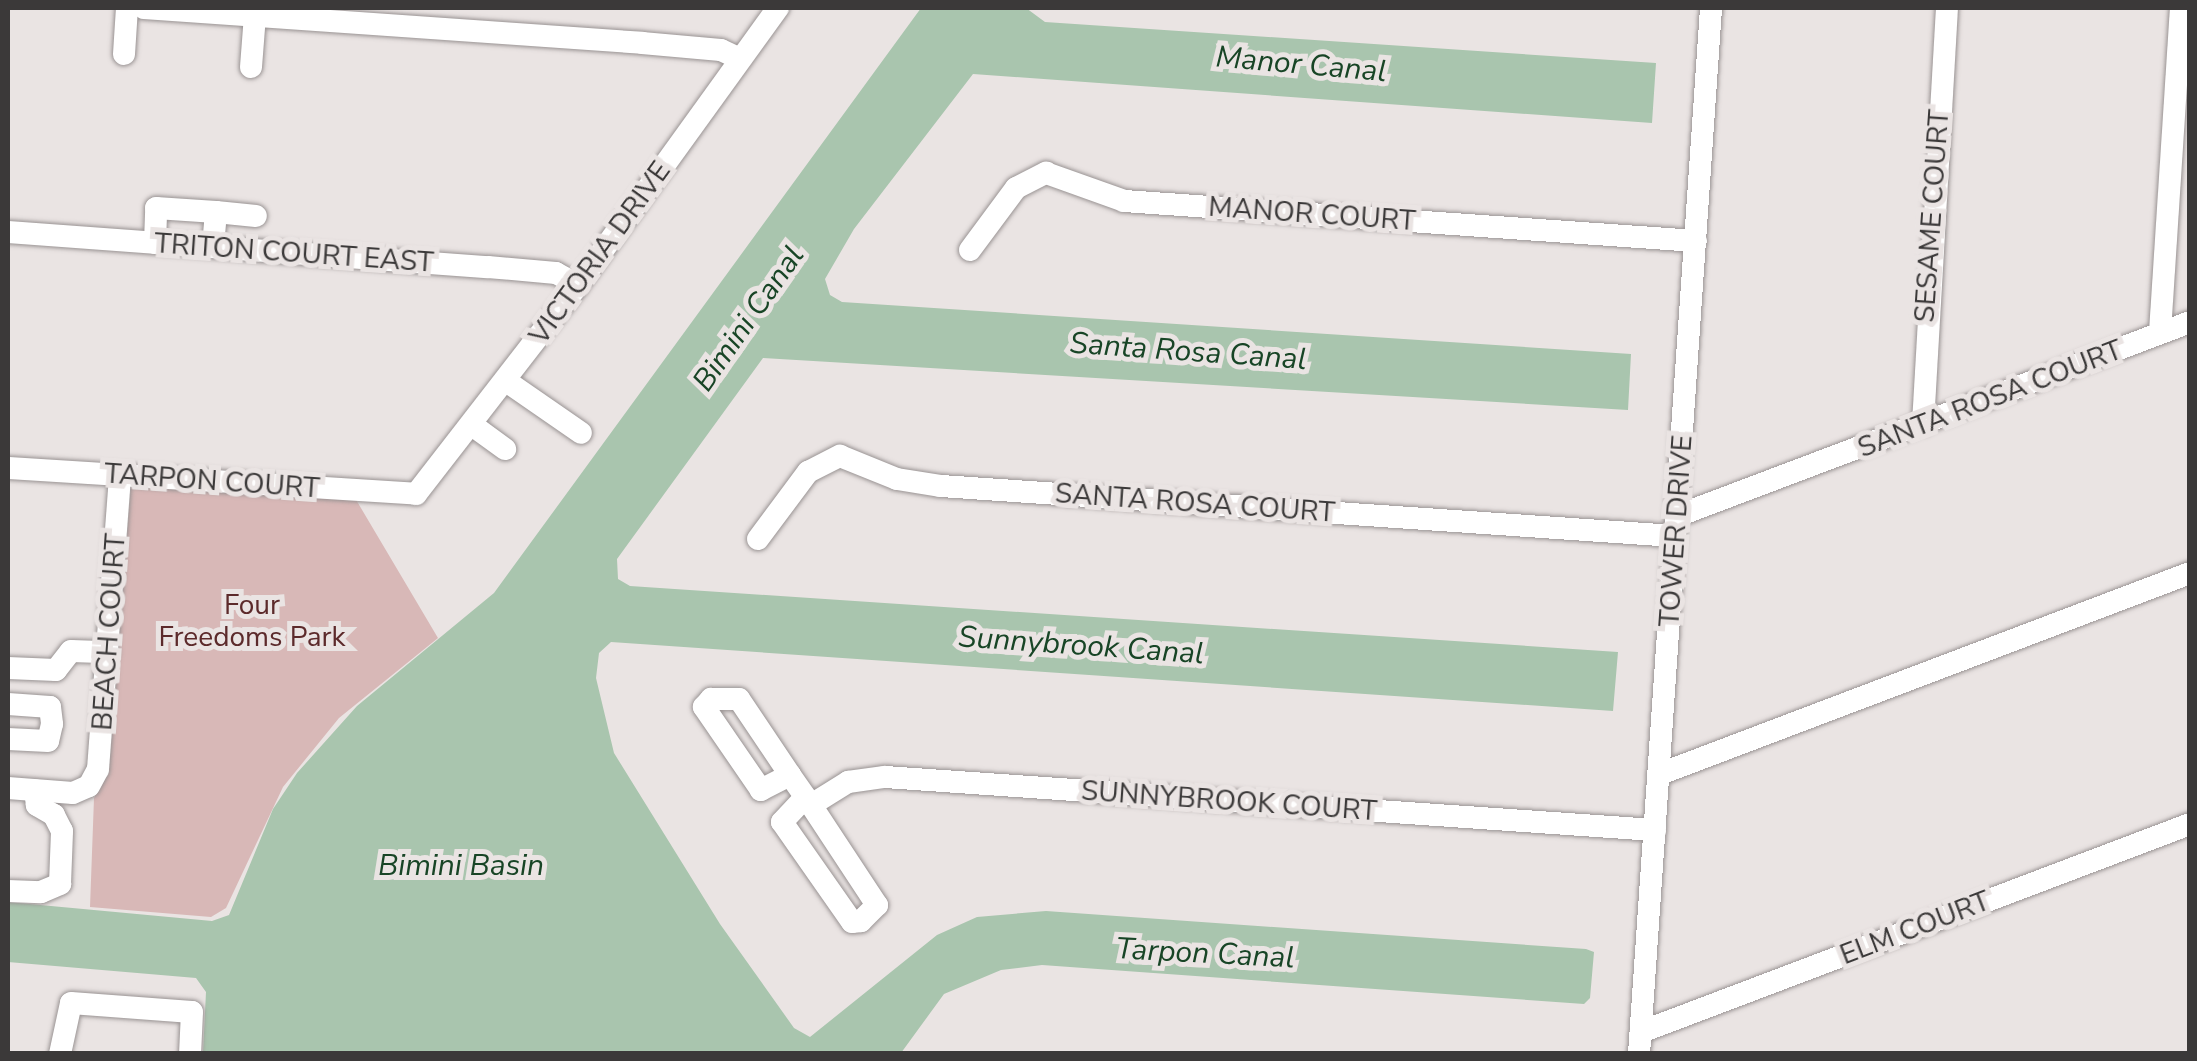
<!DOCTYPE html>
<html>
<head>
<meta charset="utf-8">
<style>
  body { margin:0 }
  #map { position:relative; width:2197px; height:1061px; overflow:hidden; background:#eae4e3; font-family:"Nunito Sans",sans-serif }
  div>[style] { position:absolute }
  .green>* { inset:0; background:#d8b8b7 }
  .water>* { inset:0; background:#a9c5ae }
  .roads { filter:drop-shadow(0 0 2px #999393) drop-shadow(0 0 2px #999393) }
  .minor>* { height:22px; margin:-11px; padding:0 11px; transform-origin:11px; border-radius:11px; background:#fff }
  span { translate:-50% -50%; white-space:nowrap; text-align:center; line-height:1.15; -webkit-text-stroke:10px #eae4e3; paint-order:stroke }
  .street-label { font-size:28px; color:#3b3939 }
  .park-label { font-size:28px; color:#5c2a2b }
  .water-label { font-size:30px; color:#184526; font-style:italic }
  .frame { position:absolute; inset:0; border:10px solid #3b3939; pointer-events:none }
</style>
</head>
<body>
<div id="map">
  <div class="green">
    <i style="clip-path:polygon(131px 484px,355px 498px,438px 638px,339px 718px,283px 787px,226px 908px,211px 917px,90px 907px,94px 798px,109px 773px)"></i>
  </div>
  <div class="water">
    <i style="clip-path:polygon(921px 8px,1026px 8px,1045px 22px,1656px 63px,1652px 123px,973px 74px,854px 229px,825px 279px,830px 295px,842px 302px,1631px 354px,1628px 410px,763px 358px,617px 559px,618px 579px,630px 586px,1618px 652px,1613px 711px,611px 642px,599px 653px,596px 678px,614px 753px,720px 924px,794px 1028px,810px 1037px,937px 935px,977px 917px,1046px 911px,1586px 949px,1594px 952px,1590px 998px,1584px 1004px,1042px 965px,1001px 970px,944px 994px,901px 1053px,203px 1053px,206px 992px,196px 978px,8px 962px,8px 902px,212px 921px,229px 915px,273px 809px,297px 773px,357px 706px,494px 593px)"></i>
  </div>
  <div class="roads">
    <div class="minor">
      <i style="left:144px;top:8px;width:499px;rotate:4deg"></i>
      <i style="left:642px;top:43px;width:79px;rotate:5.1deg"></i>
      <i style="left:721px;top:50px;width:21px;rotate:25deg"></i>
      <i style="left:124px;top:54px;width:46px;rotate:-86.3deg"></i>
      <i style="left:251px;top:67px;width:52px;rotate:-85.6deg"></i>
      <i style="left:216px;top:212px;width:40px;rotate:5.7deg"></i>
      <i style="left:8px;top:232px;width:481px;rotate:4.2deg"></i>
      <i style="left:488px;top:267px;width:68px;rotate:5deg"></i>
      <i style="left:556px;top:273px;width:25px;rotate:29deg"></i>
      <i style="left:155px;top:243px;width:35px;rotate:-88deg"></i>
      <i style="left:156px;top:208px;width:60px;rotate:3.8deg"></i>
      <i style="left:216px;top:212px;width:35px;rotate:95deg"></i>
      <i style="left:970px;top:250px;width:77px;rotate:-53.4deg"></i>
      <i style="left:1016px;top:188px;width:34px;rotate:-27deg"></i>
      <i style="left:1046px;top:173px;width:83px;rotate:19.7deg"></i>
      <i style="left:1124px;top:201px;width:573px;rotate:4deg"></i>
      <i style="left:2160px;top:332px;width:325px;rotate:-86.3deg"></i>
      <i style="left:506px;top:381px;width:91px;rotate:34.7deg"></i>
      <i style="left:1923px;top:424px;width:417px;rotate:-86.7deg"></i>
      <i style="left:472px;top:425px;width:41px;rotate:36deg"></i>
      <i style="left:8px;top:468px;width:409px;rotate:3.6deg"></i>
      <i style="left:416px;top:494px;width:264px;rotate:-52.2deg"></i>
      <i style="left:578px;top:285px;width:342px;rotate:-54.2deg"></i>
      <i style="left:1677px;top:516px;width:548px;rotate:-20.71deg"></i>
      <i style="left:758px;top:539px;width:84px;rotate:-53.3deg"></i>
      <i style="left:808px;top:472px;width:36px;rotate:-27deg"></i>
      <i style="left:840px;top:456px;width:61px;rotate:22deg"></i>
      <i style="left:897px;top:479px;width:45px;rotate:9deg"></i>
      <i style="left:941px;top:486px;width:736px;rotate:3.9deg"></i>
      <i style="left:8px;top:668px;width:48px;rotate:2.4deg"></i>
      <i style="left:56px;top:670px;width:24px;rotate:-52deg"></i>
      <i style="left:71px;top:651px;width:37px;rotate:2deg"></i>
      <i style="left:8px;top:704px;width:42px;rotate:4.1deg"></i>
      <i style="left:50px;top:707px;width:17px;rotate:83deg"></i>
      <i style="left:52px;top:724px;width:17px;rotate:103deg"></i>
      <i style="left:48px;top:741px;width:40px;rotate:-177.1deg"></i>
      <i style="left:1660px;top:774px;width:567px;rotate:-20.77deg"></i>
      <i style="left:790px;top:775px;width:33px;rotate:153deg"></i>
      <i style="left:761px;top:790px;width:101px;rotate:-124.5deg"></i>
      <i style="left:704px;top:707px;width:11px;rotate:-49deg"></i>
      <i style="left:711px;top:699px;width:28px"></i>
      <i style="left:739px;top:699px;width:92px;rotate:56.1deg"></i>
      <i style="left:790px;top:775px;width:37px;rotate:55deg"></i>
      <i style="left:811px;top:805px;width:120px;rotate:56.6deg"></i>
      <i style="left:877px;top:905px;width:23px;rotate:135deg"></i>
      <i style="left:861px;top:921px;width:9px;rotate:174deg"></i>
      <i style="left:852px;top:922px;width:122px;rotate:-125deg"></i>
      <i style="left:782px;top:822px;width:34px;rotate:-47deg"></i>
      <i style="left:8px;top:788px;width:65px;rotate:4.4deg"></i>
      <i style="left:73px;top:793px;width:17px;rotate:-24deg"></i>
      <i style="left:89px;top:786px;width:19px;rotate:-62deg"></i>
      <i style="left:98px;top:769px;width:294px;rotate:-85.7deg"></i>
      <i style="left:811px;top:805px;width:44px;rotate:-31.9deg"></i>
      <i style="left:848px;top:782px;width:37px;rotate:-8deg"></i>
      <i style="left:885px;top:777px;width:772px;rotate:3.94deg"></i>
      <i style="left:8px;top:891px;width:33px;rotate:2deg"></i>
      <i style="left:41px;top:892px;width:21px;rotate:-23deg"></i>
      <i style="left:60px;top:884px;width:53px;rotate:-87.8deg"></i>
      <i style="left:62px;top:831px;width:18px;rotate:-117deg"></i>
      <i style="left:54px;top:815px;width:20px;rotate:-150deg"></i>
      <i style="left:37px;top:805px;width:15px;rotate:-98deg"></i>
      <i style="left:1641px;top:1032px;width:587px;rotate:-20.75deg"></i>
      <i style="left:60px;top:1054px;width:52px;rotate:-77.8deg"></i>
      <i style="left:71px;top:1003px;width:121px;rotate:4.3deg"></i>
      <i style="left:192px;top:1012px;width:42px;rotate:92.7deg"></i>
      <i style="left:1639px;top:1054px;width:1048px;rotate:-86.06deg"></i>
    </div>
  </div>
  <div class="street-label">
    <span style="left:1312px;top:214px;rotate:4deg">MANOR COURT</span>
    <span style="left:1932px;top:216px;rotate:-86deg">SESAME COURT</span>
    <span style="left:294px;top:253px;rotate:4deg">TRITON COURT EAST</span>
    <span style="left:600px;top:253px;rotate:-54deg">VICTORIA DRIVE</span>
    <span style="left:1990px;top:399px;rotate:-21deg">SANTA ROSA COURT</span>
    <span style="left:212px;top:481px;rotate:4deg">TARPON COURT</span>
    <span style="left:1195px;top:503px;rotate:4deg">SANTA ROSA COURT</span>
    <span style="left:1676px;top:531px;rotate:-86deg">TOWER DRIVE</span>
    <span style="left:109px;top:632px;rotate:-86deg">BEACH COURT</span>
    <span style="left:1229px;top:801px;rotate:4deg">SUNNYBROOK COURT</span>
    <span style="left:1915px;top:928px;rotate:-21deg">ELM COURT</span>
  </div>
  <div class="park-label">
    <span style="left:252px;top:621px">Four<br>Freedoms Park</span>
  </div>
  <div class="water-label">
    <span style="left:1301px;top:65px;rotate:5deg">Manor Canal</span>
    <span style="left:749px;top:319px;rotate:-55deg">Bimini Canal</span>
    <span style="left:1188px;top:352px;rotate:4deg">Santa Rosa Canal</span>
    <span style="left:1081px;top:646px;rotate:4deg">Sunnybrook Canal</span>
    <span style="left:461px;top:866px">Bimini Basin</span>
    <span style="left:1205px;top:954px;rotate:3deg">Tarpon Canal</span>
  </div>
  <div class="frame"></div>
</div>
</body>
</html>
